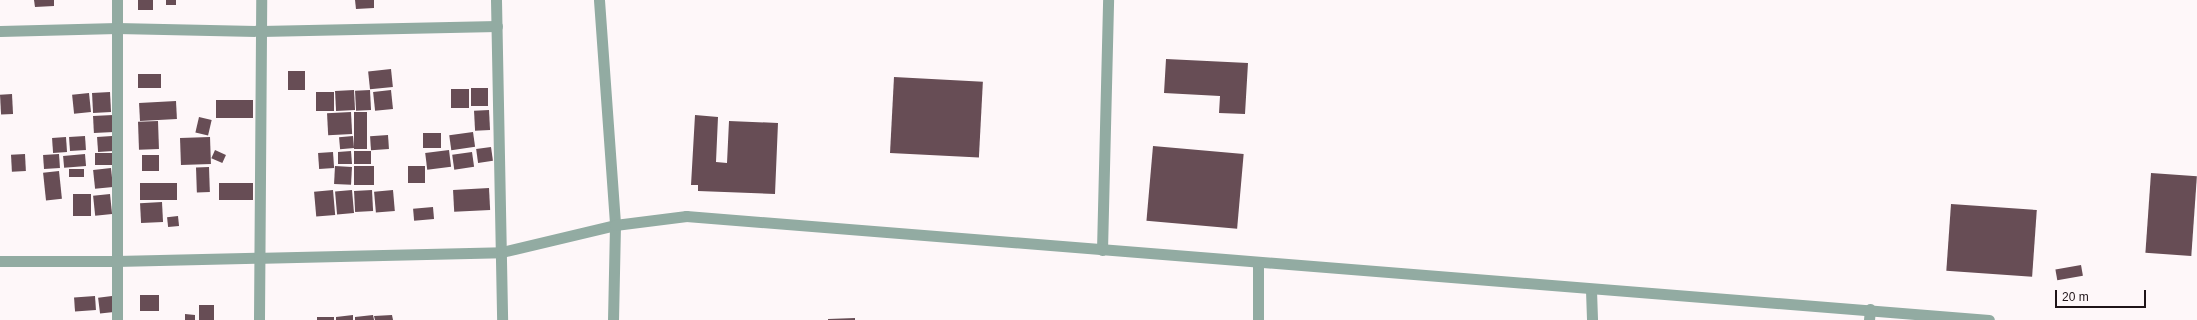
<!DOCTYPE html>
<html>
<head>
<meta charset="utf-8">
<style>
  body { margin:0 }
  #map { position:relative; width:2197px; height:320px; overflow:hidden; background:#fef7f9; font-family:Helvetica,sans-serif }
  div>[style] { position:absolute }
  .building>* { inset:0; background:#674d55; transform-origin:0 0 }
  .service>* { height:11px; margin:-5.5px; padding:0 5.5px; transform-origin:5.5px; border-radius:5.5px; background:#92aba2 }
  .minor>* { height:11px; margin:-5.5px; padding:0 5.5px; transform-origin:5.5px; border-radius:5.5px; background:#92aba2 }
  .tertiary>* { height:11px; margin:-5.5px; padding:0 5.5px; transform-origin:5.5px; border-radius:5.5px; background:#92aba2 }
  span { translate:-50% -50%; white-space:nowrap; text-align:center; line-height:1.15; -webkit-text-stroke:4px #fef7f9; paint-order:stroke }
  .scale { position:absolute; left:2055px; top:290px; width:91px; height:18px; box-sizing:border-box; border:2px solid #1f1418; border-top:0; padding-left:5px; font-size:12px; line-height:14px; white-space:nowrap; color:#1f1418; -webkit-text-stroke:3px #fef7f9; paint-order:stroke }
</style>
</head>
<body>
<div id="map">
  <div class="building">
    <i style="clip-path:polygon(34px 0,54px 0,54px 6px,35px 7px)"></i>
    <i style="left:138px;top:0;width:15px;height:10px"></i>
    <i style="left:166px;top:0;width:10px;height:5px"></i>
    <i style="clip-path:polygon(355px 0,374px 0,374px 8px,356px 9px)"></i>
    <i style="clip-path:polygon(1166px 59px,1248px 63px,1245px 114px,1219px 113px,1220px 96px,1164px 93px)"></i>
    <i style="left:391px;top:69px;width:18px;height:23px;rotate:84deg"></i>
    <i style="left:305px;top:71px;width:19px;height:17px;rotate:90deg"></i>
    <i style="left:161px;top:74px;width:14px;height:23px;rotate:90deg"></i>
    <i style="left:894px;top:77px;width:89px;height:76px;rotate:3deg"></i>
    <i style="left:488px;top:88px;width:18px;height:17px;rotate:90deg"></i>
    <i style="left:451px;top:89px;width:18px;height:19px"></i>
    <i style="left:354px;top:90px;width:20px;height:19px;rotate:87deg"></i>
    <i style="left:370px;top:90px;width:20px;height:15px;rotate:87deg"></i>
    <i style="left:391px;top:90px;width:19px;height:18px;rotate:84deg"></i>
    <i style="left:110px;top:92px;width:20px;height:18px;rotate:87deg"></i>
    <i style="left:316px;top:92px;width:18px;height:19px"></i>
    <i style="left:89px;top:93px;width:19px;height:17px;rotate:84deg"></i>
    <i style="left:12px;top:94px;width:20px;height:12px;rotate:87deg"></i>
    <i style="left:253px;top:100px;width:18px;height:37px;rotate:90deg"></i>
    <i style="left:176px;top:101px;width:18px;height:37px;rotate:87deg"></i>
    <i style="left:489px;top:110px;width:20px;height:15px;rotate:87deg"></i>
    <i style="left:351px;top:112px;width:22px;height:24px;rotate:87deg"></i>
    <i style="left:354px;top:112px;width:13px;height:37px"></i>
    <i style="left:113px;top:115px;width:17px;height:20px;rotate:87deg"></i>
    <i style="clip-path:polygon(695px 115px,718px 117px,716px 162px,727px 163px,729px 121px,778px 123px,775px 194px,698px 191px,698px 185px,691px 185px)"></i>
    <i style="left:199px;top:117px;width:13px;height:16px;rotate:13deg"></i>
    <i style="left:158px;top:121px;width:28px;height:20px;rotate:88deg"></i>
    <i style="left:473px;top:132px;width:15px;height:24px;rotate:82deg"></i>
    <i style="left:441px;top:133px;width:15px;height:18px;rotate:90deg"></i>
    <i style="left:388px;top:135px;width:14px;height:18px;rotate:86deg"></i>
    <i style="left:85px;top:136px;width:14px;height:16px;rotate:86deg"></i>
    <i style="left:112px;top:136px;width:15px;height:15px;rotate:86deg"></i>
    <i style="left:353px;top:136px;width:12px;height:14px;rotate:85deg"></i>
    <i style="left:66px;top:137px;width:15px;height:14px;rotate:86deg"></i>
    <i style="left:210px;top:137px;width:27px;height:30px;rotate:88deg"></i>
    <i style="left:1153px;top:146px;width:91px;height:75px;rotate:5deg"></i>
    <i style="left:491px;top:147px;width:14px;height:15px;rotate:82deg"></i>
    <i style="left:215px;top:150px;width:12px;height:9px;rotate:24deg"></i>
    <i style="left:449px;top:150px;width:17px;height:24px;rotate:83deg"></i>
    <i style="clip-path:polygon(351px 151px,352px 164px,338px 164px,338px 152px)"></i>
    <i style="left:354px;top:151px;width:17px;height:13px"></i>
    <i style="left:333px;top:152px;width:16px;height:15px;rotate:86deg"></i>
    <i style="left:472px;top:152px;width:15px;height:20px;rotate:82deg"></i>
    <i style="left:114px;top:153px;width:12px;height:19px;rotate:90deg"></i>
    <i style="left:25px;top:154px;width:17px;height:14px;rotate:87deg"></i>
    <i style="left:59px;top:154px;width:14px;height:16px;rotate:86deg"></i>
    <i style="left:85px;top:154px;width:12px;height:22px;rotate:85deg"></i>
    <i style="left:159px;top:155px;width:16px;height:17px;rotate:90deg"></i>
    <i style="left:335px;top:166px;width:17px;height:18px;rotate:3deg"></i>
    <i style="left:374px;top:166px;width:19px;height:20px;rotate:90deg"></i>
    <i style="left:408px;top:166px;width:17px;height:17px"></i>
    <i style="left:209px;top:167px;width:25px;height:13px;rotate:88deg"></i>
    <i style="left:111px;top:168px;width:19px;height:18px;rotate:84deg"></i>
    <i style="left:69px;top:169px;width:15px;height:8px"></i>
    <i style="left:59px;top:171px;width:28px;height:16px;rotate:84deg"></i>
    <i style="left:2151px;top:173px;width:46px;height:80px;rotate:4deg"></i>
    <i style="left:140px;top:183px;width:37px;height:17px"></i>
    <i style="left:219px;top:183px;width:34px;height:17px"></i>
    <i style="left:489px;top:188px;width:22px;height:36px;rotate:87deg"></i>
    <i style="left:333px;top:190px;width:25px;height:19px;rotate:85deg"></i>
    <i style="left:352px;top:190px;width:23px;height:17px;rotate:85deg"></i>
    <i style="left:372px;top:190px;width:21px;height:18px;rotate:87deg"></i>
    <i style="left:393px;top:190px;width:21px;height:19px;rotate:85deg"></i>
    <i style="left:73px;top:194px;width:18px;height:22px"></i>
    <i style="left:110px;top:194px;width:20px;height:17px;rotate:84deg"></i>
    <i style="left:162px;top:202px;width:20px;height:22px;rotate:87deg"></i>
    <i style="left:1951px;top:204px;width:86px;height:67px;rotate:4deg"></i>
    <i style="left:433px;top:207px;width:12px;height:20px;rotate:85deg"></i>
    <i style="left:178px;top:216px;width:10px;height:11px;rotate:84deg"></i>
    <i style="left:2081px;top:265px;width:11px;height:26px;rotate:80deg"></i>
    <i style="left:159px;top:295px;width:16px;height:19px;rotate:90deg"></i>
    <i style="left:95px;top:296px;width:14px;height:21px;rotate:86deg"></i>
    <i style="left:112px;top:296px;width:16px;height:14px;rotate:83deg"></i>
    <i style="left:199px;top:305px;width:15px;height:15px"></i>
    <i style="clip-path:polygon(185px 314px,195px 315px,195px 320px,185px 320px)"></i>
    <i style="clip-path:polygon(353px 315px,353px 320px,336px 320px,336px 317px)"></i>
    <i style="clip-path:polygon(373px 315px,374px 320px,355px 320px,355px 317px)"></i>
    <i style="clip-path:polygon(392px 315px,393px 320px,375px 320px,374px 316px)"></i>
    <i style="left:317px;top:317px;width:17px;height:3px"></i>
    <i style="clip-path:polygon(855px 318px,855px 320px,828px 320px,828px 319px)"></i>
  </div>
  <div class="service">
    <i style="left:1102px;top:250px;width:250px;rotate:-88.6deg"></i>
  </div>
  <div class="minor">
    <i style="left:117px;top:0;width:320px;rotate:90deg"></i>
    <i style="left:496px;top:0;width:320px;rotate:88.9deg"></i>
    <i style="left:0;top:31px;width:117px;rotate:-1.5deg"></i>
    <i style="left:117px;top:28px;width:144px;rotate:1.2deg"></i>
    <i style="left:261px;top:31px;width:236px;rotate:-1.2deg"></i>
    <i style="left:0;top:261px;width:116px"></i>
    <i style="left:116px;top:261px;width:386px;rotate:-1.3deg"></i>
    <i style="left:502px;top:252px;width:116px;rotate:-13.4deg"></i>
    <i style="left:1258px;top:262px;width:58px;rotate:90deg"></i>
    <i style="left:1591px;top:290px;width:30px;rotate:88deg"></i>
    <i style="left:259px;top:320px;width:320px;rotate:-89.6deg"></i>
    <i style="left:1869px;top:320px;width:11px;rotate:-85deg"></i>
  </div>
  <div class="tertiary">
    <i style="left:599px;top:0;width:226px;rotate:85.9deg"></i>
    <i style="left:615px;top:225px;width:95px;rotate:91.2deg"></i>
    <i style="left:615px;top:225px;width:72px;rotate:-7.2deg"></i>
    <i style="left:686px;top:216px;width:1307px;rotate:4.56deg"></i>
  </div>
  <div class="scale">20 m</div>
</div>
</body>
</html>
